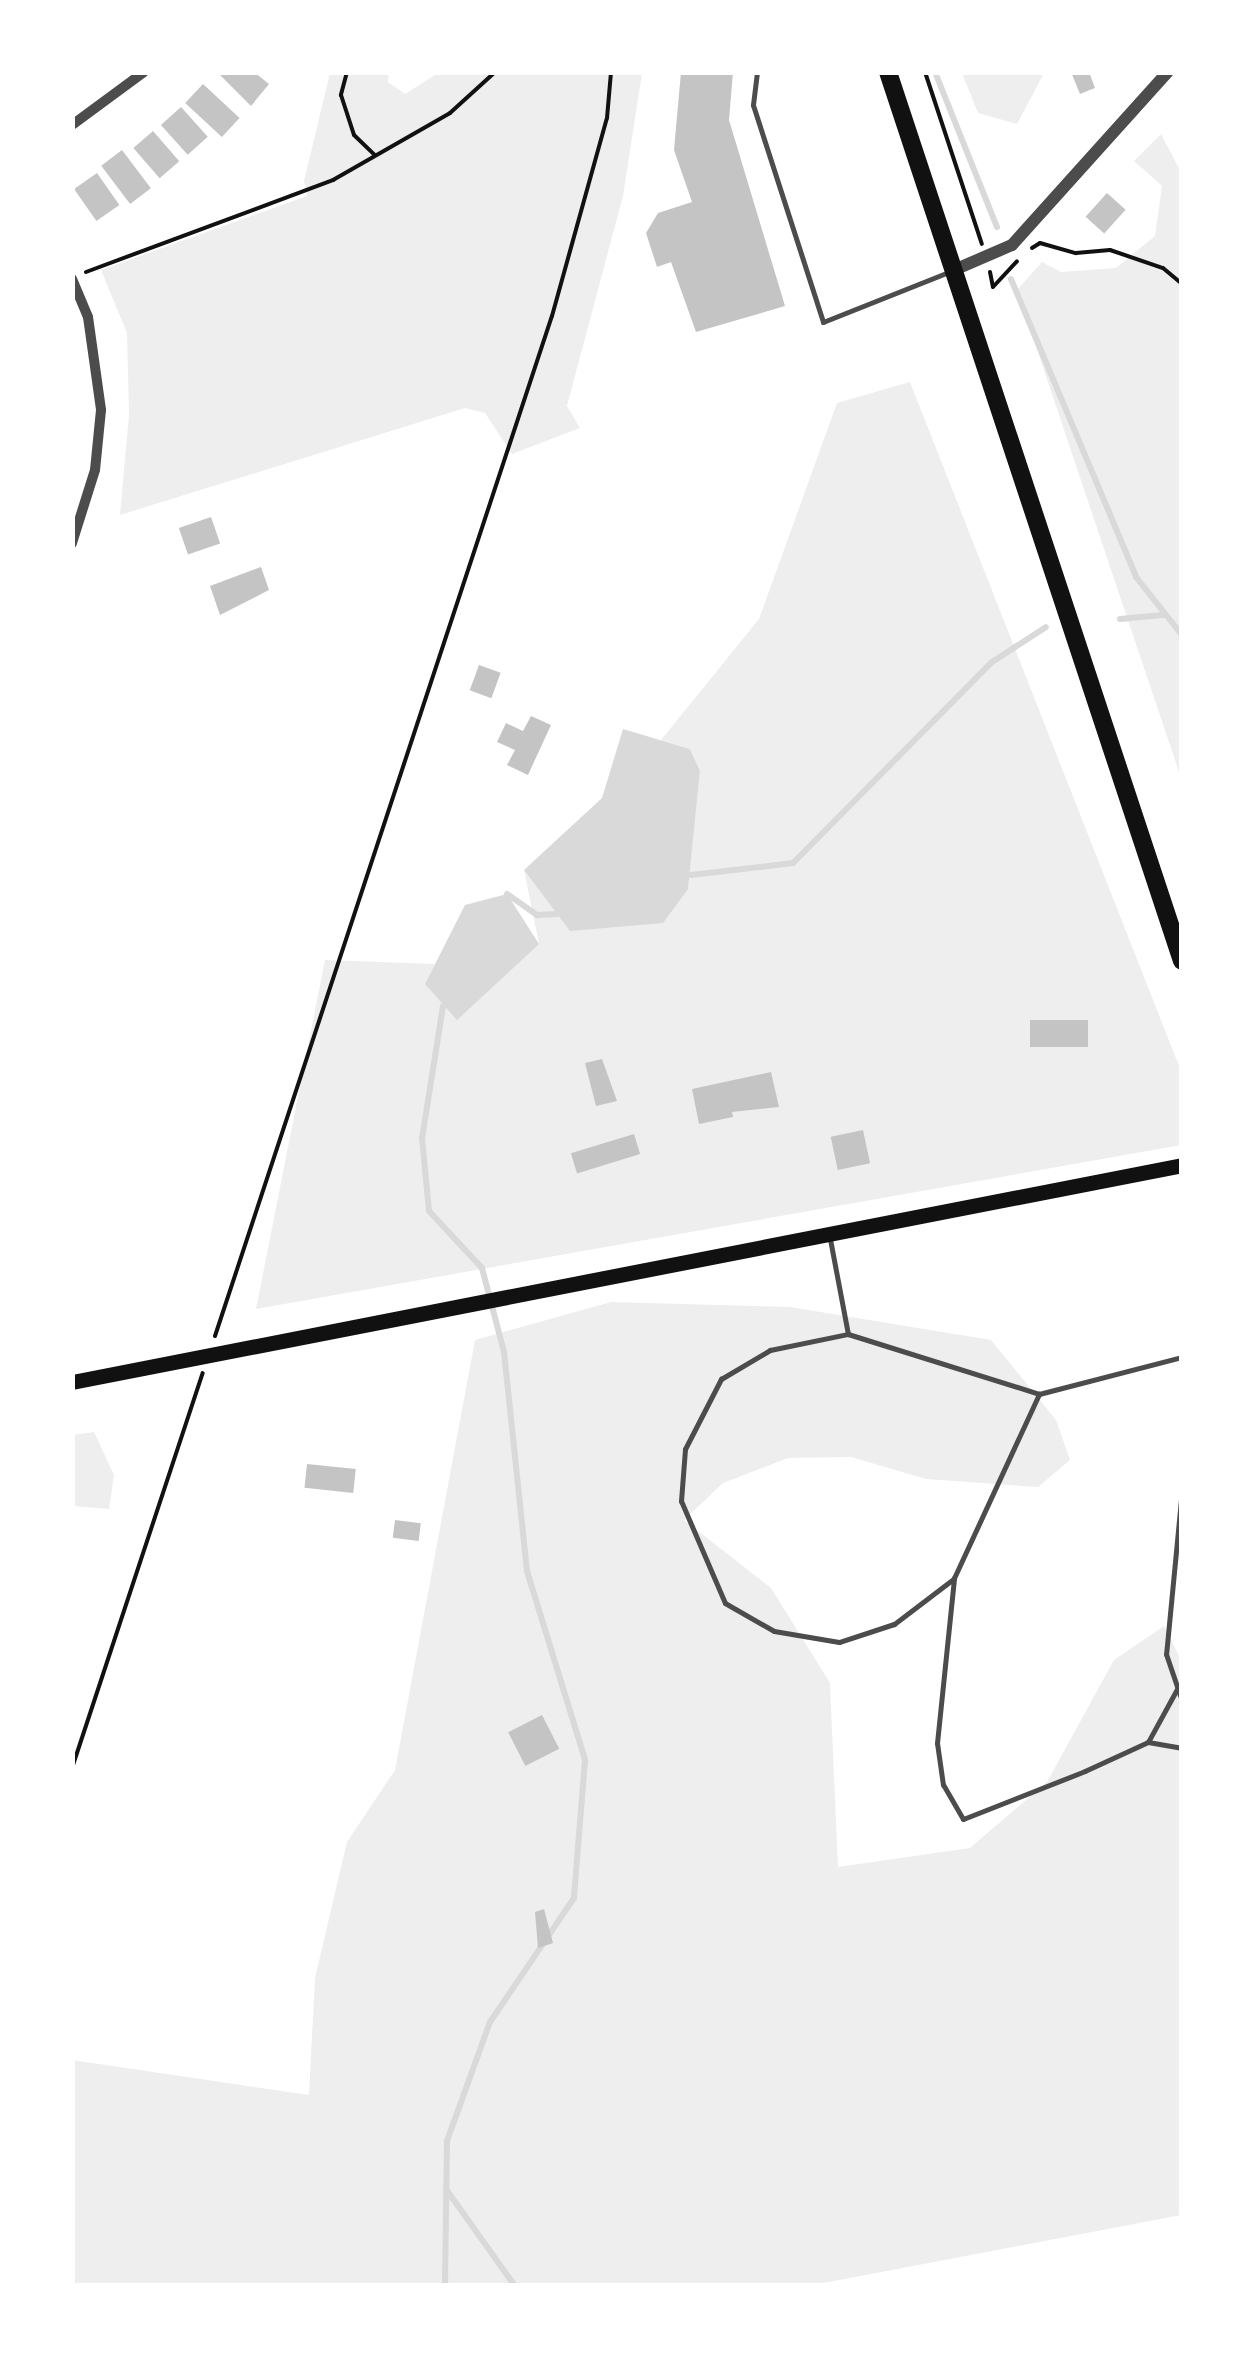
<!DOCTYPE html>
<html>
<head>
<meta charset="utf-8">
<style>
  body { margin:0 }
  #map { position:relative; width:1254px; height:2358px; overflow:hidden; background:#fff; font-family:"Exo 2",sans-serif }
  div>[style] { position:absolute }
  .green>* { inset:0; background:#eee }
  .water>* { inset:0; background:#d9d9d9 }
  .stream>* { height:6px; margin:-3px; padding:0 3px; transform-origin:3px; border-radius:3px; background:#d9d9d9 }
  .building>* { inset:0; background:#c4c4c4; transform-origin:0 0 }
  .path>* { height:4px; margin:-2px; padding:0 2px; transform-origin:2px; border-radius:2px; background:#111 }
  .service>* { height:5px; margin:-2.5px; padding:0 2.5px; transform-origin:2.5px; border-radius:2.5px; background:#4c4c4c }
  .minor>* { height:10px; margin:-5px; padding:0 5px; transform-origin:5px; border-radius:5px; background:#4c4c4c }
  .tertiary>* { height:12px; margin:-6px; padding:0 6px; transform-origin:6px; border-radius:6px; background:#4c4c4c }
  .secondary>* { height:15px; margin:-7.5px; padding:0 7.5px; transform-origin:7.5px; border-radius:7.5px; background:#111 }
  .primary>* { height:18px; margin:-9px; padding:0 9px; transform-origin:9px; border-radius:9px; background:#111 }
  span { translate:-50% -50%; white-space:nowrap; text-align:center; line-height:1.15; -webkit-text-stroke:10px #fff; paint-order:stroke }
  .frame { position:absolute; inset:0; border:75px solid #fff; pointer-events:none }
</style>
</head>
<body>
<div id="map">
  <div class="green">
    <i style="clip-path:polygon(330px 73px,389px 73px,388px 82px,405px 94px,438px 73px,642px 73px,623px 196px,567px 406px,580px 428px,512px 454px,485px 413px,465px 408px,120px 515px,129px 415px,127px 333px,101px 270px,307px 196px,304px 181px)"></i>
    <i style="clip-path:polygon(962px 73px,1044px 73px,1017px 124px,978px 113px)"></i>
    <i style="clip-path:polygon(1161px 134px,1182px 174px,1181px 778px,1017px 290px,1042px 262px,1061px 272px,1116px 268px,1155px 236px,1162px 186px,1134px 161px)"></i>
    <i style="clip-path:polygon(910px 382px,1181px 1071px,1181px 1145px,256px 1309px,325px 960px,435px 964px,425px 985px,539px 944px,524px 870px,571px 931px,688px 888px,700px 771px,690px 749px,661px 740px,759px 619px,837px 403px)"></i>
    <i style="clip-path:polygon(611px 1302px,790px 1307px,991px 1340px,1056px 1420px,1070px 1460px,1038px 1487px,926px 1479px,851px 1457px,788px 1458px,723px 1483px,684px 1520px,771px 1588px,830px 1683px,838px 1867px,970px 1848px,1047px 1782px,1114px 1660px,1164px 1626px,1181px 1660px,1181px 2215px,813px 2285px,73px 2285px,72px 2060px,309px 2095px,315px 1978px,347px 1842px,395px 1770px,475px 1340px)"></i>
    <i style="clip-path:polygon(94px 1432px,114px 1475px,109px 1509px,73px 1506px,73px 1435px)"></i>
  </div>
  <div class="water">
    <i style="clip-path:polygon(623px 729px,690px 749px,700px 771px,688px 889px,663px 923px,570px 931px,524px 870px,602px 798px)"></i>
    <i style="clip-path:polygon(507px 894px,539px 944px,457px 1020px,425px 984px,465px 905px)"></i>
  </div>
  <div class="stream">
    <i style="left:935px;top:72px;width:167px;rotate:68.2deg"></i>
    <i style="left:1011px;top:279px;width:323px;rotate:67.2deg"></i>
    <i style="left:1136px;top:577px;width:74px;rotate:51.6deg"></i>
    <i style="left:1120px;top:619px;width:43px;rotate:-5.3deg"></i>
    <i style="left:691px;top:875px;width:103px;rotate:-6.7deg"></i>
    <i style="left:793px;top:863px;width:283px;rotate:-45.3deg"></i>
    <i style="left:992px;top:662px;width:64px;rotate:-32.9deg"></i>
    <i style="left:507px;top:894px;width:37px;rotate:35deg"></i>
    <i style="left:537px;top:915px;width:20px;rotate:-3deg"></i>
    <i style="left:443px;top:1006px;width:134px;rotate:99deg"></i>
    <i style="left:422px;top:1138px;width:73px;rotate:84.5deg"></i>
    <i style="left:429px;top:1211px;width:78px;rotate:47.1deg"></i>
    <i style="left:482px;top:1268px;width:87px;rotate:75.3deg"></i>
    <i style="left:504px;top:1352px;width:220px;rotate:84deg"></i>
    <i style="left:527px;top:1571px;width:198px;rotate:72.9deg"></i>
    <i style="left:585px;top:1760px;width:138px;rotate:94.6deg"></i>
    <i style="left:574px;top:1898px;width:150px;rotate:124.1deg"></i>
    <i style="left:490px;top:2022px;width:127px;rotate:109.9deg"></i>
    <i style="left:447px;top:2141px;width:145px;rotate:90.8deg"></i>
    <i style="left:446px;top:2189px;width:119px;rotate:54.6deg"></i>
  </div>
  <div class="building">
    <i style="clip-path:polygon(217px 72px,254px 72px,269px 84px,251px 106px)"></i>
    <i style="clip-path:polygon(681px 72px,733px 72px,729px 120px,785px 306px,696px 332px,671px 262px,657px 267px,646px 233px,658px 213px,692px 202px,674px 150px)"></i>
    <i style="clip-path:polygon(1071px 72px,1089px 72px,1095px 88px,1080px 94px)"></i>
    <i style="left:203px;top:84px;width:50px;height:26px;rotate:43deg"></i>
    <i style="left:181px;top:107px;width:40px;height:27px;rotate:48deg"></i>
    <i style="left:153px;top:131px;width:40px;height:26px;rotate:49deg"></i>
    <i style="left:122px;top:150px;width:48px;height:26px;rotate:53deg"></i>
    <i style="left:97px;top:173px;width:39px;height:28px;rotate:55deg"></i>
    <i style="left:1107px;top:193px;width:25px;height:32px;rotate:42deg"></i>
    <i style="left:211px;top:517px;width:28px;height:34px;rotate:71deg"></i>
    <i style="clip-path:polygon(261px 567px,269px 590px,220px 615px,210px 586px)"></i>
    <i style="left:479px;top:665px;width:23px;height:27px;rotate:20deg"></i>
    <i style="clip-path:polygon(531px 716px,551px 725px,528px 775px,507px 765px,515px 750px,497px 742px,506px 723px,523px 731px)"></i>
    <i style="left:1088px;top:1020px;width:27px;height:58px;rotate:90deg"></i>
    <i style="clip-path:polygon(602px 1059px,617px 1101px,596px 1106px,585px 1063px)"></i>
    <i style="clip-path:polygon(771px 1072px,779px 1107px,732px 1112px,733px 1117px,699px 1124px,692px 1089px)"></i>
    <i style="left:863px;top:1130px;width:34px;height:33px;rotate:78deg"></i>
    <i style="left:634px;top:1134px;width:21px;height:66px;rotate:73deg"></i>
    <i style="left:307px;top:1464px;width:49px;height:24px;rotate:6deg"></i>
    <i style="left:395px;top:1520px;width:26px;height:18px;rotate:7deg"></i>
    <i style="left:542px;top:1715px;width:38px;height:38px;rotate:63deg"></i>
    <i style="clip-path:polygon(544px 1909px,553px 1943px,538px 1948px,535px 1912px)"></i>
  </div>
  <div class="path">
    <i style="left:347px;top:72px;width:24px;rotate:105deg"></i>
    <i style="left:341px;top:95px;width:42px;rotate:72deg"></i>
    <i style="left:354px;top:135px;width:29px;rotate:44deg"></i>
    <i style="left:925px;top:72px;width:181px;rotate:71.7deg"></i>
    <i style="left:1032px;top:248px;width:9px;rotate:-32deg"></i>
    <i style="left:1040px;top:243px;width:37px;rotate:16deg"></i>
    <i style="left:1076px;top:253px;width:34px;rotate:-5deg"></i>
    <i style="left:1110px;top:250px;width:56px;rotate:18.8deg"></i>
    <i style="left:1163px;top:268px;width:25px;rotate:40deg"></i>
    <i style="left:86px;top:272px;width:264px;rotate:-20.4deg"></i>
    <i style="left:333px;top:180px;width:135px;rotate:-29.8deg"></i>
    <i style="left:450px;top:113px;width:61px;rotate:-42.3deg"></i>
    <i style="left:990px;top:272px;width:15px;rotate:79deg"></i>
    <i style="left:993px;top:287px;width:35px;rotate:-47deg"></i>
    <i style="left:215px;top:1336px;width:1074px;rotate:-71.72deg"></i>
    <i style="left:552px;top:316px;width:205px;rotate:-74.5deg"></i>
    <i style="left:607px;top:118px;width:46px;rotate:-85deg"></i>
    <i style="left:72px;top:1768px;width:416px;rotate:-71.7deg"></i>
  </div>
  <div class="service">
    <i style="left:757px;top:72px;width:33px;rotate:97deg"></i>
    <i style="left:753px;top:105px;width:228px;rotate:72.1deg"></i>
    <i style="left:823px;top:322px;width:138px;rotate:-21.7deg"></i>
    <i style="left:830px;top:1239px;width:97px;rotate:79.3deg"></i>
    <i style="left:1182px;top:1489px;width:166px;rotate:95.5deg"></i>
    <i style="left:1166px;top:1654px;width:50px;rotate:71.2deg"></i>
    <i style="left:952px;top:1580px;width:73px;rotate:142.8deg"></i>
    <i style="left:894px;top:1624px;width:58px;rotate:161.9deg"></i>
    <i style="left:839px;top:1642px;width:66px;rotate:-170.4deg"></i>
    <i style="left:774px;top:1631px;width:56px;rotate:-150.3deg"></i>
    <i style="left:725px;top:1603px;width:111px;rotate:-113.3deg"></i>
    <i style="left:681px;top:1501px;width:52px;rotate:-85.6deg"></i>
    <i style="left:685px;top:1449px;width:79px;rotate:-62.8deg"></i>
    <i style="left:721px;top:1379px;width:57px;rotate:-30.6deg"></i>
    <i style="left:770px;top:1350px;width:80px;rotate:-11.6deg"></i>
    <i style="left:848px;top:1334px;width:200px;rotate:17.4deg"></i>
    <i style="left:1177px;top:1689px;width:60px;rotate:118.7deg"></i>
    <i style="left:1148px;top:1742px;width:69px;rotate:155.3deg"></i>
    <i style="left:1085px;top:1771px;width:131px;rotate:158.5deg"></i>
    <i style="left:963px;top:1819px;width:39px;rotate:-120deg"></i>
    <i style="left:943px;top:1785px;width:42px;rotate:-98.1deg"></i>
    <i style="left:937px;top:1743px;width:166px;rotate:-84.1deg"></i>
    <i style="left:954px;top:1578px;width:203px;rotate:-65.2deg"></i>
    <i style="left:1039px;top:1394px;width:148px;rotate:-14.5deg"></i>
    <i style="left:1148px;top:1742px;width:35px;rotate:10deg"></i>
  </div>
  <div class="minor">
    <i style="left:72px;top:125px;width:89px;rotate:-36.4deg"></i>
    <i style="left:72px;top:279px;width:41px;rotate:67.2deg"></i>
    <i style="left:88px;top:317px;width:94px;rotate:82deg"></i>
    <i style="left:101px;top:410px;width:60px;rotate:95.7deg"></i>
    <i style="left:95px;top:470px;width:77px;rotate:107.5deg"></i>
  </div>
  <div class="tertiary">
    <i style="left:954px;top:270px;width:63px;rotate:-23.3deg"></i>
    <i style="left:1012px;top:245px;width:233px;rotate:-48deg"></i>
  </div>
  <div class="secondary">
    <i style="left:72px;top:1382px;width:1131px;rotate:-11.06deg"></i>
  </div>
  <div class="primary">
    <i style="left:888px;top:72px;width:936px;rotate:71.7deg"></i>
  </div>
  <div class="frame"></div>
</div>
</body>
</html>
